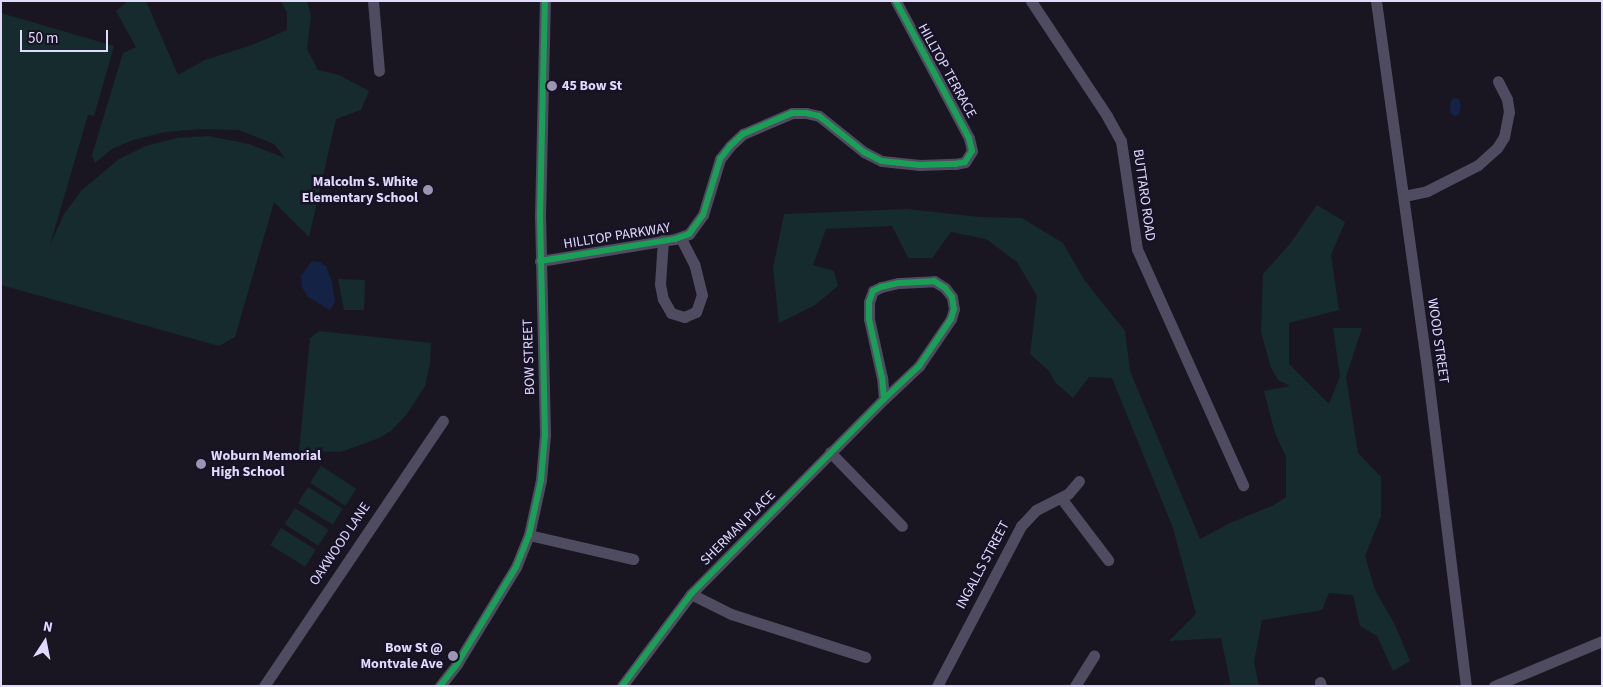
<!DOCTYPE html>
<html>
<head>
<meta charset="utf-8">
<style>
  body { margin:0 }
  #map { position:relative; width:1603px; height:687px; overflow:hidden; background:#191622; font-family:"Source Sans 3",sans-serif }
  div>[style] { position:absolute }
  .green>* { inset:0; background:#162b2d; transform-origin:0 0 }
  .water>* { inset:0; background:#142245 }
  .minor>* { height:11px; margin:-5.5px; padding:0 5.5px; transform-origin:5.5px; border-radius:5.5px; background:#4f4c61 }
  .cycleway>* { height:6px; margin:-3px; padding:0 3px; transform-origin:3px; border-radius:3px; background:#1a9f57 }
  .dots>* { width:14px; height:14px; translate:-50% -50%; box-sizing:border-box; border:2px solid #171226; border-radius:50% }
  span { translate:-50% -50%; white-space:nowrap; text-align:center; line-height:1.15; -webkit-text-stroke:5px #171226; paint-order:stroke }
  .street-label { font-size:14px; color:#e0dafc }
  .poi-label { font-size:14px; color:#e0dafc; font-weight:700 }
  .left { translate:0 -50%; text-align:left }
  .right { translate:-100% -50%; text-align:right }
  .frame { position:absolute; inset:0; border:2px solid #e0dafc; pointer-events:none }
  .north { position:absolute; left:20px; top:617px; width:50px; height:50px; -webkit-text-stroke:4px #171226; paint-order:stroke; rotate:11deg; font-size:14px; font-weight:700; line-height:20px; text-align:center; color:#e0dafc }
  .north::after { content:''; display:block; margin:auto; width:18px; height:22px; background:#e0dafc; clip-path:polygon(50% 0,100% 100%,50% 72%,0 100%) }
  .scale { position:absolute; left:20px; top:30px; width:88px; height:22px; box-sizing:border-box; border:2px solid #e0dafc; border-top:0; padding-left:6px; font-size:15px; line-height:18px; white-space:nowrap; color:#e0dafc; -webkit-text-stroke:4px #171226; paint-order:stroke }
</style>
</head>
<body>
<div id="map">
  <div class="green">
    <i style="clip-path:polygon(128px 1px,146px 1px,178px 75px,205px 60px,252px 45px,287px 30px,287px 13px,281px 1px,307px 1px,311px 16px,307px 49px,318px 70px,339px 75px,369px 91px,361px 110px,336px 119px,309px 237px,274px 202px,235px 337px,219px 346px,1px 285px,1px 13px,114px 46px,94px 116px,88px 115px,50px 245px,64px 214px,81px 191px,119px 159px,146px 146px,177px 138px,208px 136px,249px 144px,285px 158px,274px 144px,239px 130px,202px 129px,165px 132px,133px 140px,112px 149px,95px 163px,92px 155px,123px 53px,136px 47px,116px 11px)"></i>
    <i style="clip-path:polygon(1317px 205px,1345px 222px,1331px 255px,1339px 310px,1289px 323px,1289px 364px,1329px 404px,1340px 376px,1333px 328px,1362px 328px,1346px 377px,1358px 453px,1381px 477px,1381px 516px,1365px 556px,1375px 590px,1395px 625px,1410px 661px,1393px 671px,1377px 636px,1360px 626px,1353px 595px,1329px 593px,1322px 610px,1262px 620px,1254px 662px,1259px 686px,1231px 686px,1221px 638px,1169px 641px,1196px 614px,1173px 528px,1112px 378px,1089px 377px,1073px 398px,1055px 382px,1049px 371px,1030px 354px,1037px 296px,1017px 262px,986px 239px,951px 232px,932px 258px,908px 258px,892px 226px,826px 229px,813px 265px,834px 271px,838px 286px,815px 305px,779px 323px,773px 268px,784px 214px,907px 209px,980px 217px,1022px 218px,1063px 243px,1085px 281px,1125px 331px,1130px 371px,1200px 539px,1230px 523px,1274px 505px,1286px 497px,1286px 457px,1275px 433px,1264px 391px,1290px 386px,1278px 380px,1271px 368px,1261px 332px,1263px 274px,1289px 245px)"></i>
    <i style="clip-path:polygon(338px 279px,365px 280px,364px 310px,344px 310px)"></i>
    <i style="clip-path:polygon(319px 331px,431px 343px,430px 363px,425px 386px,407px 414px,391px 431px,379px 438px,341px 452px,299px 451px,310px 338px)"></i>
    <i style="left:321px;top:466px;width:42px;height:20px;rotate:33deg"></i>
    <i style="left:308px;top:487px;width:41px;height:19px;rotate:32deg"></i>
    <i style="left:295px;top:508px;width:40px;height:19px;rotate:33deg"></i>
    <i style="left:281px;top:528px;width:41px;height:20px;rotate:32deg"></i>
  </div>
  <div class="water">
    <i style="clip-path:polygon(1454px 98px,1459px 99px,1461px 106px,1459px 114px,1455px 117px,1450px 112px,1451px 101px)"></i>
    <i style="clip-path:polygon(312px 261px,320px 262px,326px 266px,332px 282px,335px 302px,330px 310px,308px 297px,302px 287px,301px 276px)"></i>
  </div>
  <div class="minor">
    <i style="left:373px;top:1px;width:70px;rotate:85.1deg"></i>
    <i style="left:1031px;top:1px;width:138px;rotate:56.5deg"></i>
    <i style="left:1107px;top:116px;width:29px;rotate:61deg"></i>
    <i style="left:1121px;top:141px;width:109px;rotate:81.6deg"></i>
    <i style="left:1137px;top:249px;width:259px;rotate:65.8deg"></i>
    <i style="left:1376px;top:1px;width:372px;rotate:82.1deg"></i>
    <i style="left:1427px;top:369px;width:319px;rotate:83deg"></i>
    <i style="left:1404px;top:196px;width:24px;rotate:-12deg"></i>
    <i style="left:1427px;top:191px;width:57px;rotate:-27deg"></i>
    <i style="left:1478px;top:165px;width:25px;rotate:-42deg"></i>
    <i style="left:1497px;top:148px;width:13px;rotate:-58deg"></i>
    <i style="left:1504px;top:137px;width:25px;rotate:-79deg"></i>
    <i style="left:1509px;top:112px;width:13px;rotate:-99deg"></i>
    <i style="left:1507px;top:99px;width:20px;rotate:-117deg"></i>
    <i style="left:663px;top:240px;width:44px;rotate:93.9deg"></i>
    <i style="left:660px;top:284px;width:15px;rotate:79deg"></i>
    <i style="left:663px;top:299px;width:16px;rotate:60deg"></i>
    <i style="left:671px;top:313px;width:14px;rotate:17deg"></i>
    <i style="left:684px;top:317px;width:13px;rotate:-23deg"></i>
    <i style="left:696px;top:312px;width:18px;rotate:-71deg"></i>
    <i style="left:702px;top:295px;width:32px;rotate:-104deg"></i>
    <i style="left:694px;top:264px;width:29px;rotate:-117deg"></i>
    <i style="left:540px;top:261px;width:137px;rotate:-9.3deg"></i>
    <i style="left:675px;top:239px;width:15px;rotate:-20deg"></i>
    <i style="left:689px;top:234px;width:24px;rotate:-54deg"></i>
    <i style="left:703px;top:215px;width:59px;rotate:-73.1deg"></i>
    <i style="left:720px;top:159px;width:16px;rotate:-52deg"></i>
    <i style="left:730px;top:146px;width:18px;rotate:-43deg"></i>
    <i style="left:743px;top:134px;width:53px;rotate:-23.2deg"></i>
    <i style="left:792px;top:113px;width:14px"></i>
    <i style="left:806px;top:113px;width:13px;rotate:13deg"></i>
    <i style="left:819px;top:116px;width:58px;rotate:38.7deg"></i>
    <i style="left:864px;top:152px;width:20px;rotate:27deg"></i>
    <i style="left:882px;top:161px;width:38px;rotate:6deg"></i>
    <i style="left:920px;top:165px;width:35px;rotate:-2deg"></i>
    <i style="left:955px;top:164px;width:10px;rotate:-11deg"></i>
    <i style="left:965px;top:162px;width:13px;rotate:-58deg"></i>
    <i style="left:972px;top:151px;width:13px;rotate:-103deg"></i>
    <i style="left:969px;top:138px;width:155px;rotate:-118.1deg"></i>
    <i style="left:830px;top:452px;width:103px;rotate:45.8deg"></i>
    <i style="left:1061px;top:498px;width:78px;rotate:52.8deg"></i>
    <i style="left:529px;top:535px;width:107px;rotate:13deg"></i>
    <i style="left:691px;top:594px;width:45px;rotate:26.6deg"></i>
    <i style="left:731px;top:614px;width:141px;rotate:17.8deg"></i>
    <i style="left:1320px;top:682px;width:4px;rotate:76deg"></i>
    <i style="left:264px;top:686px;width:320px;rotate:-56deg"></i>
    <i style="left:440px;top:686px;width:28px;rotate:-52deg"></i>
    <i style="left:457px;top:664px;width:114px;rotate:-58.7deg"></i>
    <i style="left:516px;top:567px;width:35px;rotate:-68deg"></i>
    <i style="left:529px;top:535px;width:56px;rotate:-77.7deg"></i>
    <i style="left:541px;top:480px;width:46px;rotate:-85deg"></i>
    <i style="left:545px;top:434px;width:217px;rotate:-91.3deg"></i>
    <i style="left:540px;top:217px;width:216px;rotate:-88.7deg"></i>
    <i style="left:622px;top:686px;width:115px;rotate:-53.1deg"></i>
    <i style="left:691px;top:594px;width:274px;rotate:-45.3deg"></i>
    <i style="left:884px;top:399px;width:21px;rotate:-95deg"></i>
    <i style="left:882px;top:378px;width:60px;rotate:-102.4deg"></i>
    <i style="left:869px;top:319px;width:17px;rotate:-90deg"></i>
    <i style="left:869px;top:302px;width:12px;rotate:-70deg"></i>
    <i style="left:873px;top:291px;width:9px;rotate:-27deg"></i>
    <i style="left:881px;top:287px;width:18px;rotate:-13deg"></i>
    <i style="left:899px;top:283px;width:35px;rotate:-3deg"></i>
    <i style="left:934px;top:281px;width:13px;rotate:32deg"></i>
    <i style="left:945px;top:288px;width:11px;rotate:52deg"></i>
    <i style="left:952px;top:297px;width:12px;rotate:81deg"></i>
    <i style="left:954px;top:309px;width:10px;rotate:107deg"></i>
    <i style="left:951px;top:319px;width:57px;rotate:124.2deg"></i>
    <i style="left:919px;top:366px;width:48px;rotate:136.7deg"></i>
    <i style="left:937px;top:686px;width:181px;rotate:-62.3deg"></i>
    <i style="left:1021px;top:526px;width:22px;rotate:-47deg"></i>
    <i style="left:1036px;top:510px;width:36px;rotate:-27deg"></i>
    <i style="left:1068px;top:494px;width:17px;rotate:-50deg"></i>
    <i style="left:1075px;top:686px;width:36px;rotate:-58deg"></i>
    <i style="left:1494px;top:686px;width:117px;rotate:-22.6deg"></i>
  </div>
  <div class="cycleway">
    <i style="left:540px;top:261px;width:137px;rotate:-9.3deg"></i>
    <i style="left:675px;top:239px;width:15px;rotate:-20deg"></i>
    <i style="left:689px;top:234px;width:24px;rotate:-54deg"></i>
    <i style="left:703px;top:215px;width:59px;rotate:-73.1deg"></i>
    <i style="left:720px;top:159px;width:16px;rotate:-52deg"></i>
    <i style="left:730px;top:146px;width:18px;rotate:-43deg"></i>
    <i style="left:743px;top:134px;width:53px;rotate:-23.2deg"></i>
    <i style="left:792px;top:113px;width:14px"></i>
    <i style="left:806px;top:113px;width:13px;rotate:13deg"></i>
    <i style="left:819px;top:116px;width:58px;rotate:38.7deg"></i>
    <i style="left:864px;top:152px;width:20px;rotate:27deg"></i>
    <i style="left:882px;top:161px;width:38px;rotate:6deg"></i>
    <i style="left:920px;top:165px;width:35px;rotate:-2deg"></i>
    <i style="left:955px;top:164px;width:10px;rotate:-11deg"></i>
    <i style="left:965px;top:162px;width:13px;rotate:-58deg"></i>
    <i style="left:972px;top:151px;width:13px;rotate:-103deg"></i>
    <i style="left:969px;top:138px;width:155px;rotate:-118.1deg"></i>
    <i style="left:440px;top:686px;width:28px;rotate:-52deg"></i>
    <i style="left:457px;top:664px;width:114px;rotate:-58.7deg"></i>
    <i style="left:516px;top:567px;width:35px;rotate:-68deg"></i>
    <i style="left:529px;top:535px;width:56px;rotate:-77.7deg"></i>
    <i style="left:541px;top:480px;width:46px;rotate:-85deg"></i>
    <i style="left:545px;top:434px;width:217px;rotate:-91.3deg"></i>
    <i style="left:540px;top:217px;width:216px;rotate:-88.7deg"></i>
    <i style="left:622px;top:686px;width:115px;rotate:-53.1deg"></i>
    <i style="left:691px;top:594px;width:274px;rotate:-45.3deg"></i>
    <i style="left:884px;top:399px;width:21px;rotate:-95deg"></i>
    <i style="left:882px;top:378px;width:60px;rotate:-102.4deg"></i>
    <i style="left:869px;top:319px;width:17px;rotate:-90deg"></i>
    <i style="left:869px;top:302px;width:12px;rotate:-70deg"></i>
    <i style="left:873px;top:291px;width:9px;rotate:-27deg"></i>
    <i style="left:881px;top:287px;width:18px;rotate:-13deg"></i>
    <i style="left:899px;top:283px;width:35px;rotate:-3deg"></i>
    <i style="left:934px;top:281px;width:13px;rotate:32deg"></i>
    <i style="left:945px;top:288px;width:11px;rotate:52deg"></i>
    <i style="left:952px;top:297px;width:12px;rotate:81deg"></i>
    <i style="left:954px;top:309px;width:10px;rotate:107deg"></i>
    <i style="left:951px;top:319px;width:57px;rotate:124.2deg"></i>
    <i style="left:919px;top:366px;width:48px;rotate:136.7deg"></i>
  </div>
  <div class="dots">
    <i style="left:552px;top:86px;background:#9a95b0"></i>
    <i style="left:428px;top:190px;background:#9a95b0"></i>
    <i style="left:201px;top:464px;background:#9a95b0"></i>
    <i style="left:453px;top:656px;background:#9a95b0"></i>
  </div>
  <div class="street-label">
    <span style="left:947px;top:71px;rotate:61deg">HILLTOP TERRACE</span>
    <span style="left:1144px;top:195px;rotate:82deg">BUTTARO ROAD</span>
    <span style="left:617px;top:236px;rotate:-9deg">HILLTOP PARKWAY</span>
    <span style="left:1438px;top:341px;rotate:82deg">WOOD STREET</span>
    <span style="left:529px;top:357px;rotate:-92deg">BOW STREET</span>
    <span style="left:738px;top:528px;rotate:-45deg">SHERMAN PLACE</span>
    <span style="left:340px;top:544px;rotate:-56deg">OAKWOOD LANE</span>
    <span style="left:983px;top:565px;rotate:-62deg">INGALLS STREET</span>
  </div>
  <div class="poi-label">
    <span class="left" style="left:562px;top:86px">45 Bow St</span>
    <span class="right" style="left:418px;top:190px">Malcolm S. White<br>Elementary School</span>
    <span class="left" style="left:211px;top:464px">Woburn Memorial<br>High School</span>
    <span class="right" style="left:443px;top:656px">Bow St @<br>Montvale Ave</span>
  </div>
  <div class="frame"></div>
  <div class="north">N</div>
  <div class="scale">50 m</div>
</div>
</body>
</html>
